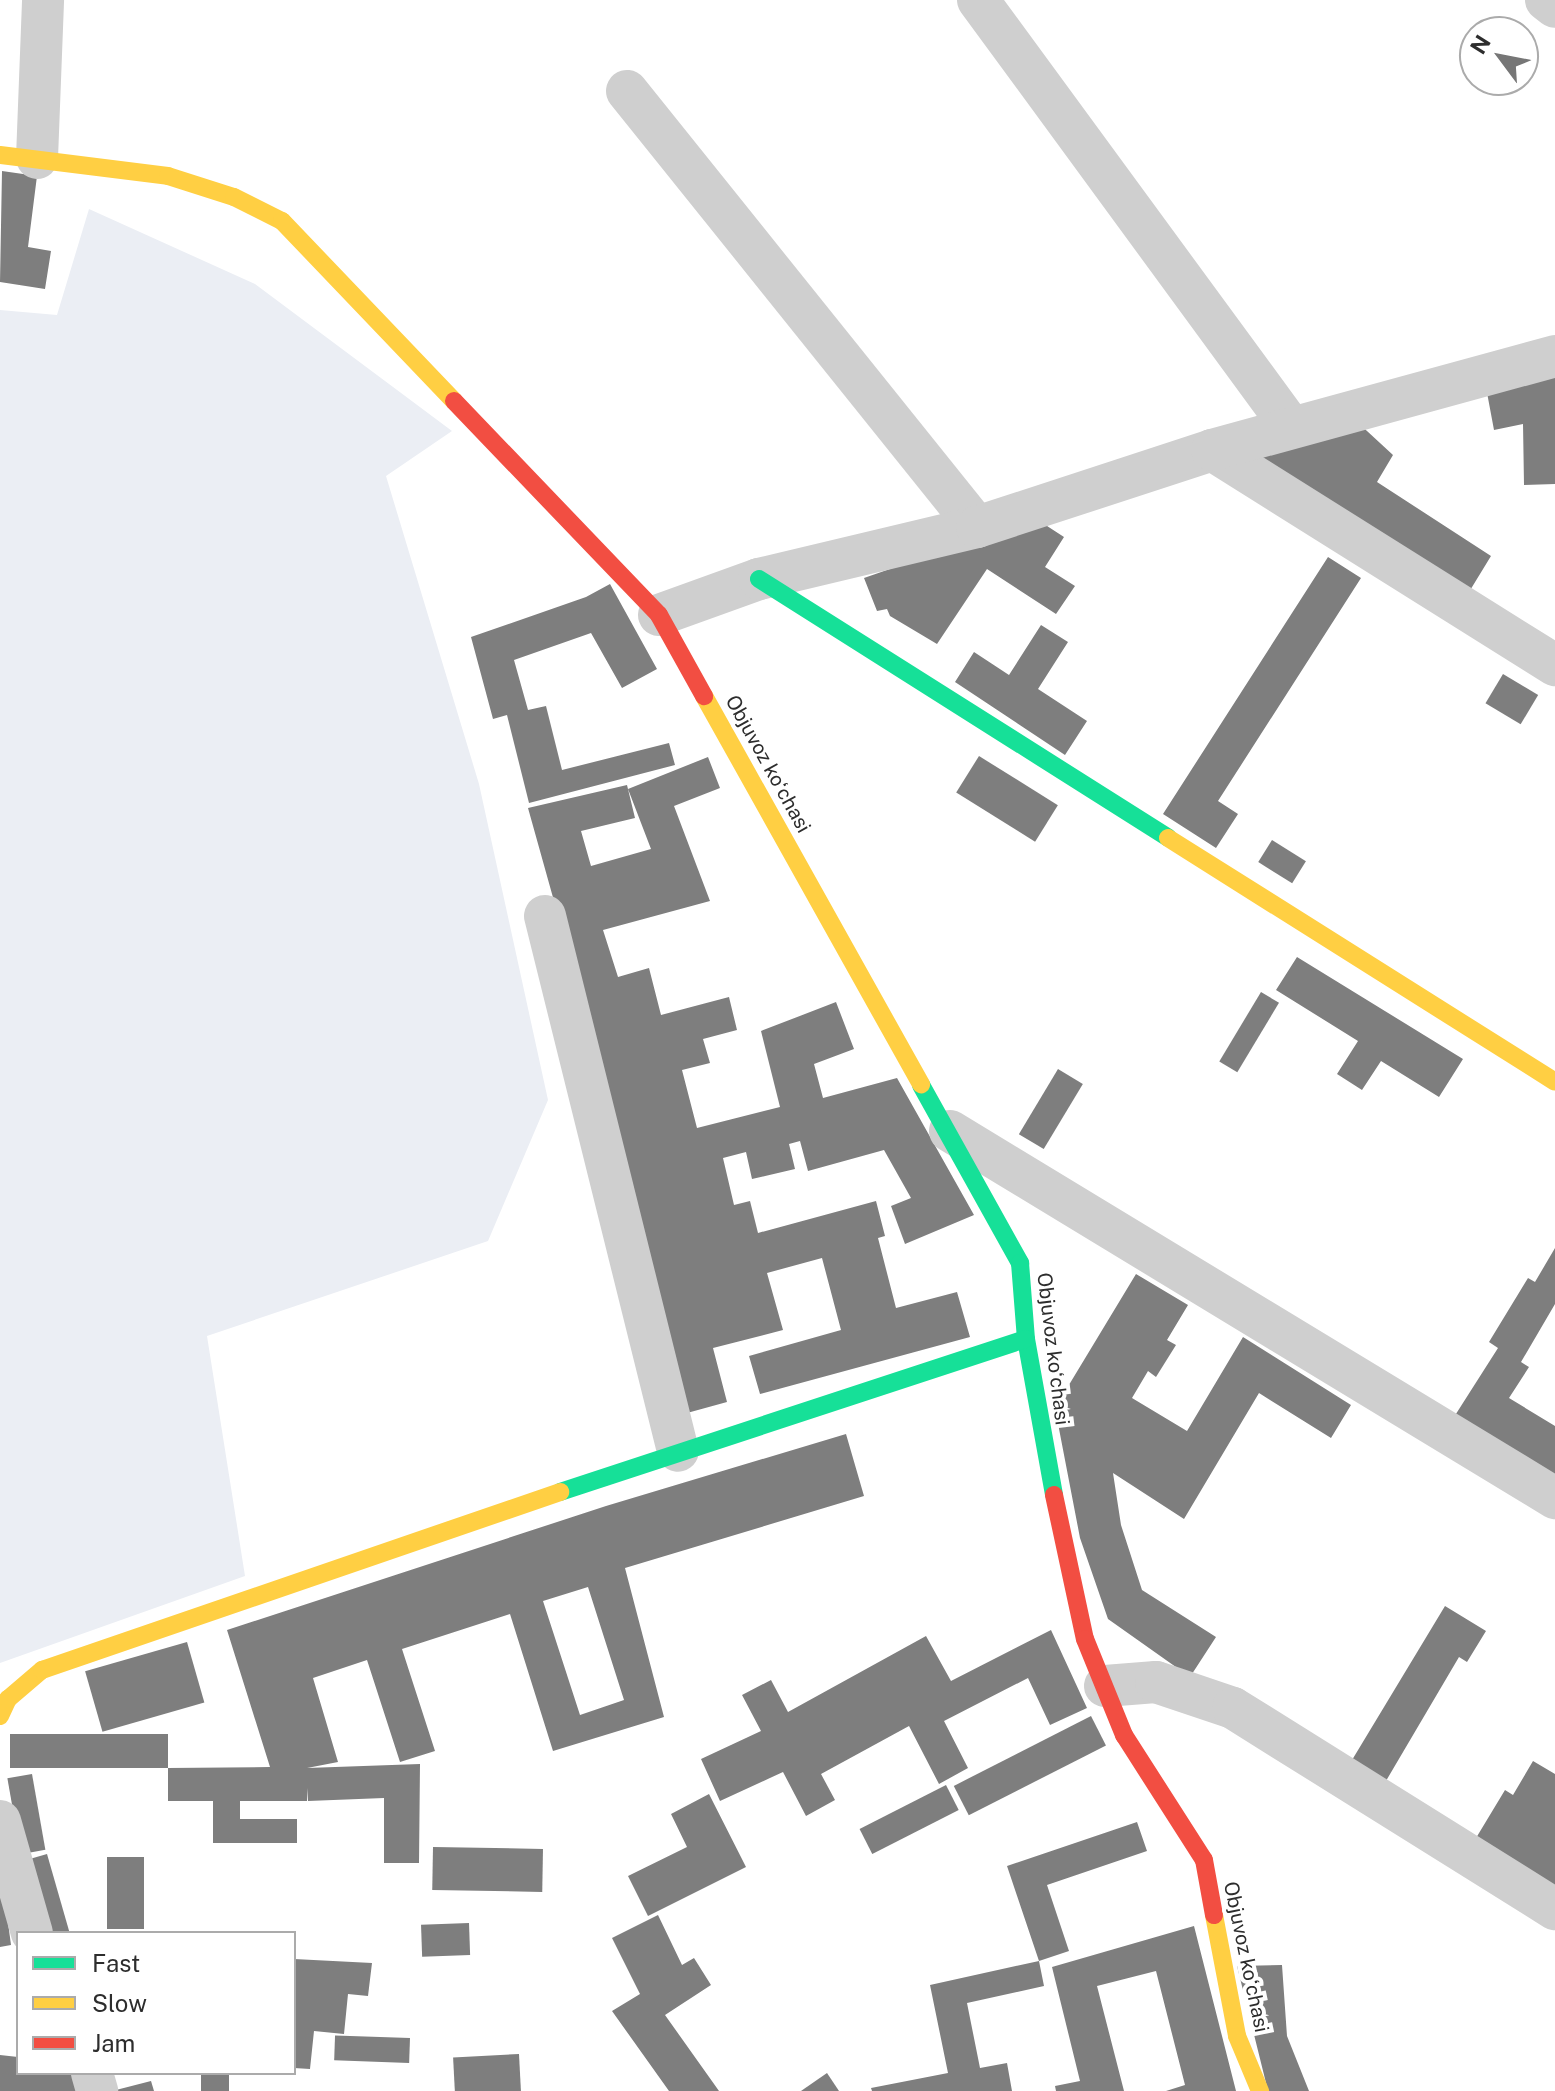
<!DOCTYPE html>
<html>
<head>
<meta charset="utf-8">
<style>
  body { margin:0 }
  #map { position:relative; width:1555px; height:2091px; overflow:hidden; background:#fff; font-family:"Public Sans",sans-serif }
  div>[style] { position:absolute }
  .green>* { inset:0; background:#ebeef4 }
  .building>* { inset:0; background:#7e7e7e; transform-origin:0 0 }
  .street>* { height:42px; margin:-21px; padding:0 21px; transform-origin:21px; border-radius:21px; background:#cfcfcf }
  .fast>* { height:18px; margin:-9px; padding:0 9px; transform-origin:9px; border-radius:9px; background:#16e098 }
  .slow>* { height:18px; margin:-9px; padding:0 9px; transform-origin:9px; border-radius:9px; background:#ffcf43 }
  .jam>* { height:18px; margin:-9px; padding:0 9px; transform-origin:9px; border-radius:9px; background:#f24e42 }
  span { translate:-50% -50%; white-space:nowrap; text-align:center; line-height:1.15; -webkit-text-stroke:8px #fff; paint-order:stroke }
  .street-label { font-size:20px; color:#2d2d2d }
  .legend { position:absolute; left:16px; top:1931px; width:280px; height:144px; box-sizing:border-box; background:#fff; border:2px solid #ababab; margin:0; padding:10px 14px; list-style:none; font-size:24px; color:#2d2d2d }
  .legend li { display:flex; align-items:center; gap:16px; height:40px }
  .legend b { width:40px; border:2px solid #ababab }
  .north { position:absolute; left:1459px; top:16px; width:80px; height:80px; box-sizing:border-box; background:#fff; border:2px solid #ababab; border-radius:50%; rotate:302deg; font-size:22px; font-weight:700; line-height:32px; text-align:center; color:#2d2d2d }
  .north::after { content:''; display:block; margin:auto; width:28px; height:36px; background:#767676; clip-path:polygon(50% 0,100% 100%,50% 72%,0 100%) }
</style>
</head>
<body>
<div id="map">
  <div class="green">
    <i style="clip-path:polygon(89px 209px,255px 284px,452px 431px,386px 476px,479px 784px,548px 1100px,488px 1241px,207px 1336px,245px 1576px,0 1663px,0 310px,57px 315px)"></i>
  </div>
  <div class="building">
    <i style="clip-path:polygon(2px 171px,37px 176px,28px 247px,51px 251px,45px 289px,0 282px)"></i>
    <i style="clip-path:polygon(1555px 369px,1555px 484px,1524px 485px,1523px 424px,1494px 430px,1485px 382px)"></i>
    <i style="clip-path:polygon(1354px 419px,1393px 455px,1377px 482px,1491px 556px,1469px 592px,1241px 451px)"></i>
    <i style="clip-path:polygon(1027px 513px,1064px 537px,1045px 567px,1075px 586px,1056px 614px,987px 569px,937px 644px,890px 616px,887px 609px,877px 611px,864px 578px,1002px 530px)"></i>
    <i style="clip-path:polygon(1328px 557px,1361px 578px,1218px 801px,1238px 814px,1216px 848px,1163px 814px)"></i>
    <i style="clip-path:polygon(610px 584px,657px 669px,622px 688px,591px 633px,514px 660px,528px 710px,546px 706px,562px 770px,669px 743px,675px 765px,529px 803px,507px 715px,493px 719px,471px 637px,586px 597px)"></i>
    <i style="clip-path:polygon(1041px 625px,1068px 642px,1038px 689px,1087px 721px,1065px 755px,955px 682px,974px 652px,1009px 675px)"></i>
    <i style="left:1503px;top:674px;width:41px;height:34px;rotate:31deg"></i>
    <i style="left:979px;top:756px;width:93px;height:43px;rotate:32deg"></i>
    <i style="clip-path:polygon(708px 757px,720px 788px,674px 806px,710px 901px,603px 930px,618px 977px,649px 968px,661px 1015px,729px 997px,737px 1030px,703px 1039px,710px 1063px,682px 1070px,697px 1128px,780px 1107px,761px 1031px,836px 1002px,854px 1049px,814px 1064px,823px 1098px,897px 1078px,974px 1215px,905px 1244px,891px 1206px,911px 1198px,884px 1150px,808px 1171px,800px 1141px,789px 1144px,795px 1169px,752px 1179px,746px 1152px,723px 1158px,734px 1205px,750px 1201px,758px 1233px,876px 1201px,885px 1236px,878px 1238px,896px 1308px,957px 1292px,970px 1337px,760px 1394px,749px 1356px,841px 1330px,822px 1258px,767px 1273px,783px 1330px,713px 1348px,727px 1402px,687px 1413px,578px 987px,528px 808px,627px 785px,635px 818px,581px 831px,591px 866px,651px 849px,628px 789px)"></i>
    <i style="left:1272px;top:840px;width:40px;height:26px;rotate:32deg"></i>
    <i style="clip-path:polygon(1297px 957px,1463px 1059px,1439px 1097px,1381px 1061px,1362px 1090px,1337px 1074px,1358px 1041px,1276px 990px)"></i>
    <i style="left:1261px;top:992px;width:21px;height:81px;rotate:31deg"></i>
    <i style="left:1058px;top:1069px;width:29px;height:76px;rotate:31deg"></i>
    <i style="clip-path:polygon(1555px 1248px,1555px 1304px,1521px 1362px,1529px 1367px,1509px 1398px,1555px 1426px,1555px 1479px,1454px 1417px,1498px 1348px,1489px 1342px,1528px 1278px,1535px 1282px)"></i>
    <i style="clip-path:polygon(1136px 1274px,1188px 1305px,1167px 1340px,1176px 1345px,1156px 1377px,1148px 1371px,1132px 1398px,1187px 1431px,1243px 1337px,1351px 1405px,1331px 1438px,1259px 1393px,1184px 1519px,1113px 1473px,1121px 1525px,1142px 1590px,1216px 1637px,1190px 1677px,1108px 1619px,1080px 1538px,1055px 1408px)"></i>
    <i style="clip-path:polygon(evenodd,846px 1434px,864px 1496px,625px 1568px,664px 1717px,553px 1751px,510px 1614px,402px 1649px,435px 1751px,400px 1762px,367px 1660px,313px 1678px,338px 1762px,307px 1768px,420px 1764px,419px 1863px,384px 1863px,384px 1798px,308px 1801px,307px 1788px,307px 1801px,240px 1801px,240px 1819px,297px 1819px,297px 1843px,213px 1843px,213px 1801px,168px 1801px,168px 1768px,270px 1767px,227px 1630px,606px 1506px,846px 1434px,588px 1587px,624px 1700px,580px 1715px,543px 1601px,588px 1587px)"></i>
    <i style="clip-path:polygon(1445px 1606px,1486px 1631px,1467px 1662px,1459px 1657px,1383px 1786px,1349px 1765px)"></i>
    <i style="clip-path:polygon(1051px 1630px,1087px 1708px,1050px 1725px,1028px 1678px,944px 1721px,968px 1768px,939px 1784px,909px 1726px,821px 1774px,835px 1800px,806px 1816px,783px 1772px,720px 1801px,701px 1759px,761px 1731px,742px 1695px,771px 1680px,788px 1712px,926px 1636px,951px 1681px)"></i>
    <i style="left:187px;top:1642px;width:63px;height:106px;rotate:74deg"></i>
    <i style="left:1091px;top:1716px;width:33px;height:154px;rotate:63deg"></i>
    <i style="left:168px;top:1734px;width:34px;height:158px;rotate:90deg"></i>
    <i style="clip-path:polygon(1533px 1761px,1555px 1774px,1555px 1892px,1473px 1843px,1505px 1790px,1513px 1795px)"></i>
    <i style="left:32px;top:1774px;width:77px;height:25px;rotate:80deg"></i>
    <i style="left:946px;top:1785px;width:28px;height:97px;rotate:63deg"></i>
    <i style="clip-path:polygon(709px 1794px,746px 1867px,648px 1916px,628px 1876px,687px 1847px,671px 1814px)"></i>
    <i style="clip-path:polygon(1137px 1822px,1147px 1851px,1047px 1885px,1069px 1951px,1039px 1961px,1007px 1866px)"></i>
    <i style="left:433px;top:1847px;width:110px;height:43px;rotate:1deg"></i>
    <i style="left:47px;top:1854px;width:82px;height:27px;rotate:74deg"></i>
    <i style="left:107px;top:1857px;width:37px;height:72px"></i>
    <i style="clip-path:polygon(4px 1893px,11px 1945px,0 1947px,0 1894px)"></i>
    <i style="clip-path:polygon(658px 1915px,682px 1965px,694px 1958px,711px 1985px,665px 2015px,719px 2091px,669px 2091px,612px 2011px,640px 1994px,612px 1938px)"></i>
    <i style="left:469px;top:1923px;width:32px;height:48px;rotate:88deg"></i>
    <i style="clip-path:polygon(1194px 1926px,1236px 2091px,1166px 2091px,1185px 2085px,1156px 1971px,1097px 1986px,1124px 2091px,1056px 2091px,1055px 2086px,1080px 2081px,1052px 1967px)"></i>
    <i style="clip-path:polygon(294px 1959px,372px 1963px,368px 1996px,348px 1994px,344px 2034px,314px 2031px,310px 2069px,294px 2068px)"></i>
    <i style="clip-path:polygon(1039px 1961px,1044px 1986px,967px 2003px,980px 2068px,1007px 2063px,1012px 2091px,872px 2091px,871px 2088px,948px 2073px,930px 1985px)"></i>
    <i style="clip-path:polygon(1282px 1965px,1287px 2036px,1309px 2091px,1268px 2091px,1237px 1966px)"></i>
    <i style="left:410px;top:2038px;width:25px;height:75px;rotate:92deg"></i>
    <i style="left:519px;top:2054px;width:37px;height:66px;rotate:87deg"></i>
    <i style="clip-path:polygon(0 2055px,18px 2057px,18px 2073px,71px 2073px,77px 2091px,0 2091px)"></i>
    <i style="left:201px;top:2073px;width:28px;height:18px"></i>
    <i style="clip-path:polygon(827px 2073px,839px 2091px,801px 2091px)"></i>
    <i style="clip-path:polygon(151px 2081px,154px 2091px,117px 2091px,116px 2090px)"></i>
  </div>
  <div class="street">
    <i style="left:978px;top:0;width:529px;rotate:53.76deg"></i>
    <i style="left:1546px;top:0;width:11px;rotate:38deg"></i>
    <i style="left:627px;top:91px;width:559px;rotate:51.24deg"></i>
    <i style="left:37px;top:158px;width:158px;rotate:-87.8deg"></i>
    <i style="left:1212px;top:450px;width:405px;rotate:32.1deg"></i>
    <i style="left:659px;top:615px;width:106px;rotate:-19.8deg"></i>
    <i style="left:759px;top:579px;width:224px;rotate:-13.4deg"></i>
    <i style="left:977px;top:527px;width:247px;rotate:-18.1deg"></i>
    <i style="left:1212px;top:450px;width:356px;rotate:-15.3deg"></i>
    <i style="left:545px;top:916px;width:551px;rotate:76.04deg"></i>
    <i style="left:950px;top:1131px;width:708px;rotate:31.24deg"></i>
    <i style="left:1105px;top:1686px;width:51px;rotate:-4.5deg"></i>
    <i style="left:1156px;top:1682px;width:81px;rotate:18.7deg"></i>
    <i style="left:1233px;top:1708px;width:380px;rotate:32deg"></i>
    <i style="left:0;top:1821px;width:116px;rotate:74.1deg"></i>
    <i style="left:92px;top:2073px;width:19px;rotate:74deg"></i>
  </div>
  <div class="fast">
    <i style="left:759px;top:579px;width:484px;rotate:32.3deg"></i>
    <i style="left:921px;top:1085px;width:204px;rotate:60.9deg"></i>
    <i style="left:1020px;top:1263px;width:76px;rotate:85.5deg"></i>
    <i style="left:1026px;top:1339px;width:158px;rotate:79.8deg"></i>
    <i style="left:560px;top:1492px;width:490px;rotate:-18.2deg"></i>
  </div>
  <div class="slow">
    <i style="left:0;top:155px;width:169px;rotate:7.1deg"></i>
    <i style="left:168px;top:176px;width:69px;rotate:17.7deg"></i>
    <i style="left:234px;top:197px;width:54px;rotate:26.6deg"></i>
    <i style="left:282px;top:221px;width:249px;rotate:46.3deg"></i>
    <i style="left:704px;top:696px;width:445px;rotate:60.8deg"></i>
    <i style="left:1168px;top:838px;width:457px;rotate:32.2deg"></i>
    <i style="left:0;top:1716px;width:19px;rotate:-65deg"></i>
    <i style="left:8px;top:1699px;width:45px;rotate:-40.5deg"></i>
    <i style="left:42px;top:1670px;width:548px;rotate:-18.96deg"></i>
    <i style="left:1214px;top:1915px;width:123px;rotate:79.2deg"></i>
    <i style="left:1237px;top:2036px;width:60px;rotate:67.3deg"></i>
  </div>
  <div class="jam">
    <i style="left:454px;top:401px;width:296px;rotate:46.2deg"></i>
    <i style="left:659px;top:615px;width:93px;rotate:60.9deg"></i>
    <i style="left:1054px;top:1495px;width:147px;rotate:77.9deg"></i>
    <i style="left:1085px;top:1639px;width:104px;rotate:67.9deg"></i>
    <i style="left:1124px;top:1735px;width:148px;rotate:57.4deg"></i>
    <i style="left:1204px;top:1860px;width:56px;rotate:79.7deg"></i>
  </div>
  <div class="street-label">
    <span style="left:768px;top:764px;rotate:61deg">Objuvoz koʻchasi</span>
    <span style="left:1053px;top:1349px;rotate:83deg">Objuvoz koʻchasi</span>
    <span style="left:1246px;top:1957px;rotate:78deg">Objuvoz koʻchasi</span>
  </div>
  <ul class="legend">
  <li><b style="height:10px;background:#16e098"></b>Fast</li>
  <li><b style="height:10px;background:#ffcf43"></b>Slow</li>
  <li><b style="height:10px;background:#f24e42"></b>Jam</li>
  </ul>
  <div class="north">N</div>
</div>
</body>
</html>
